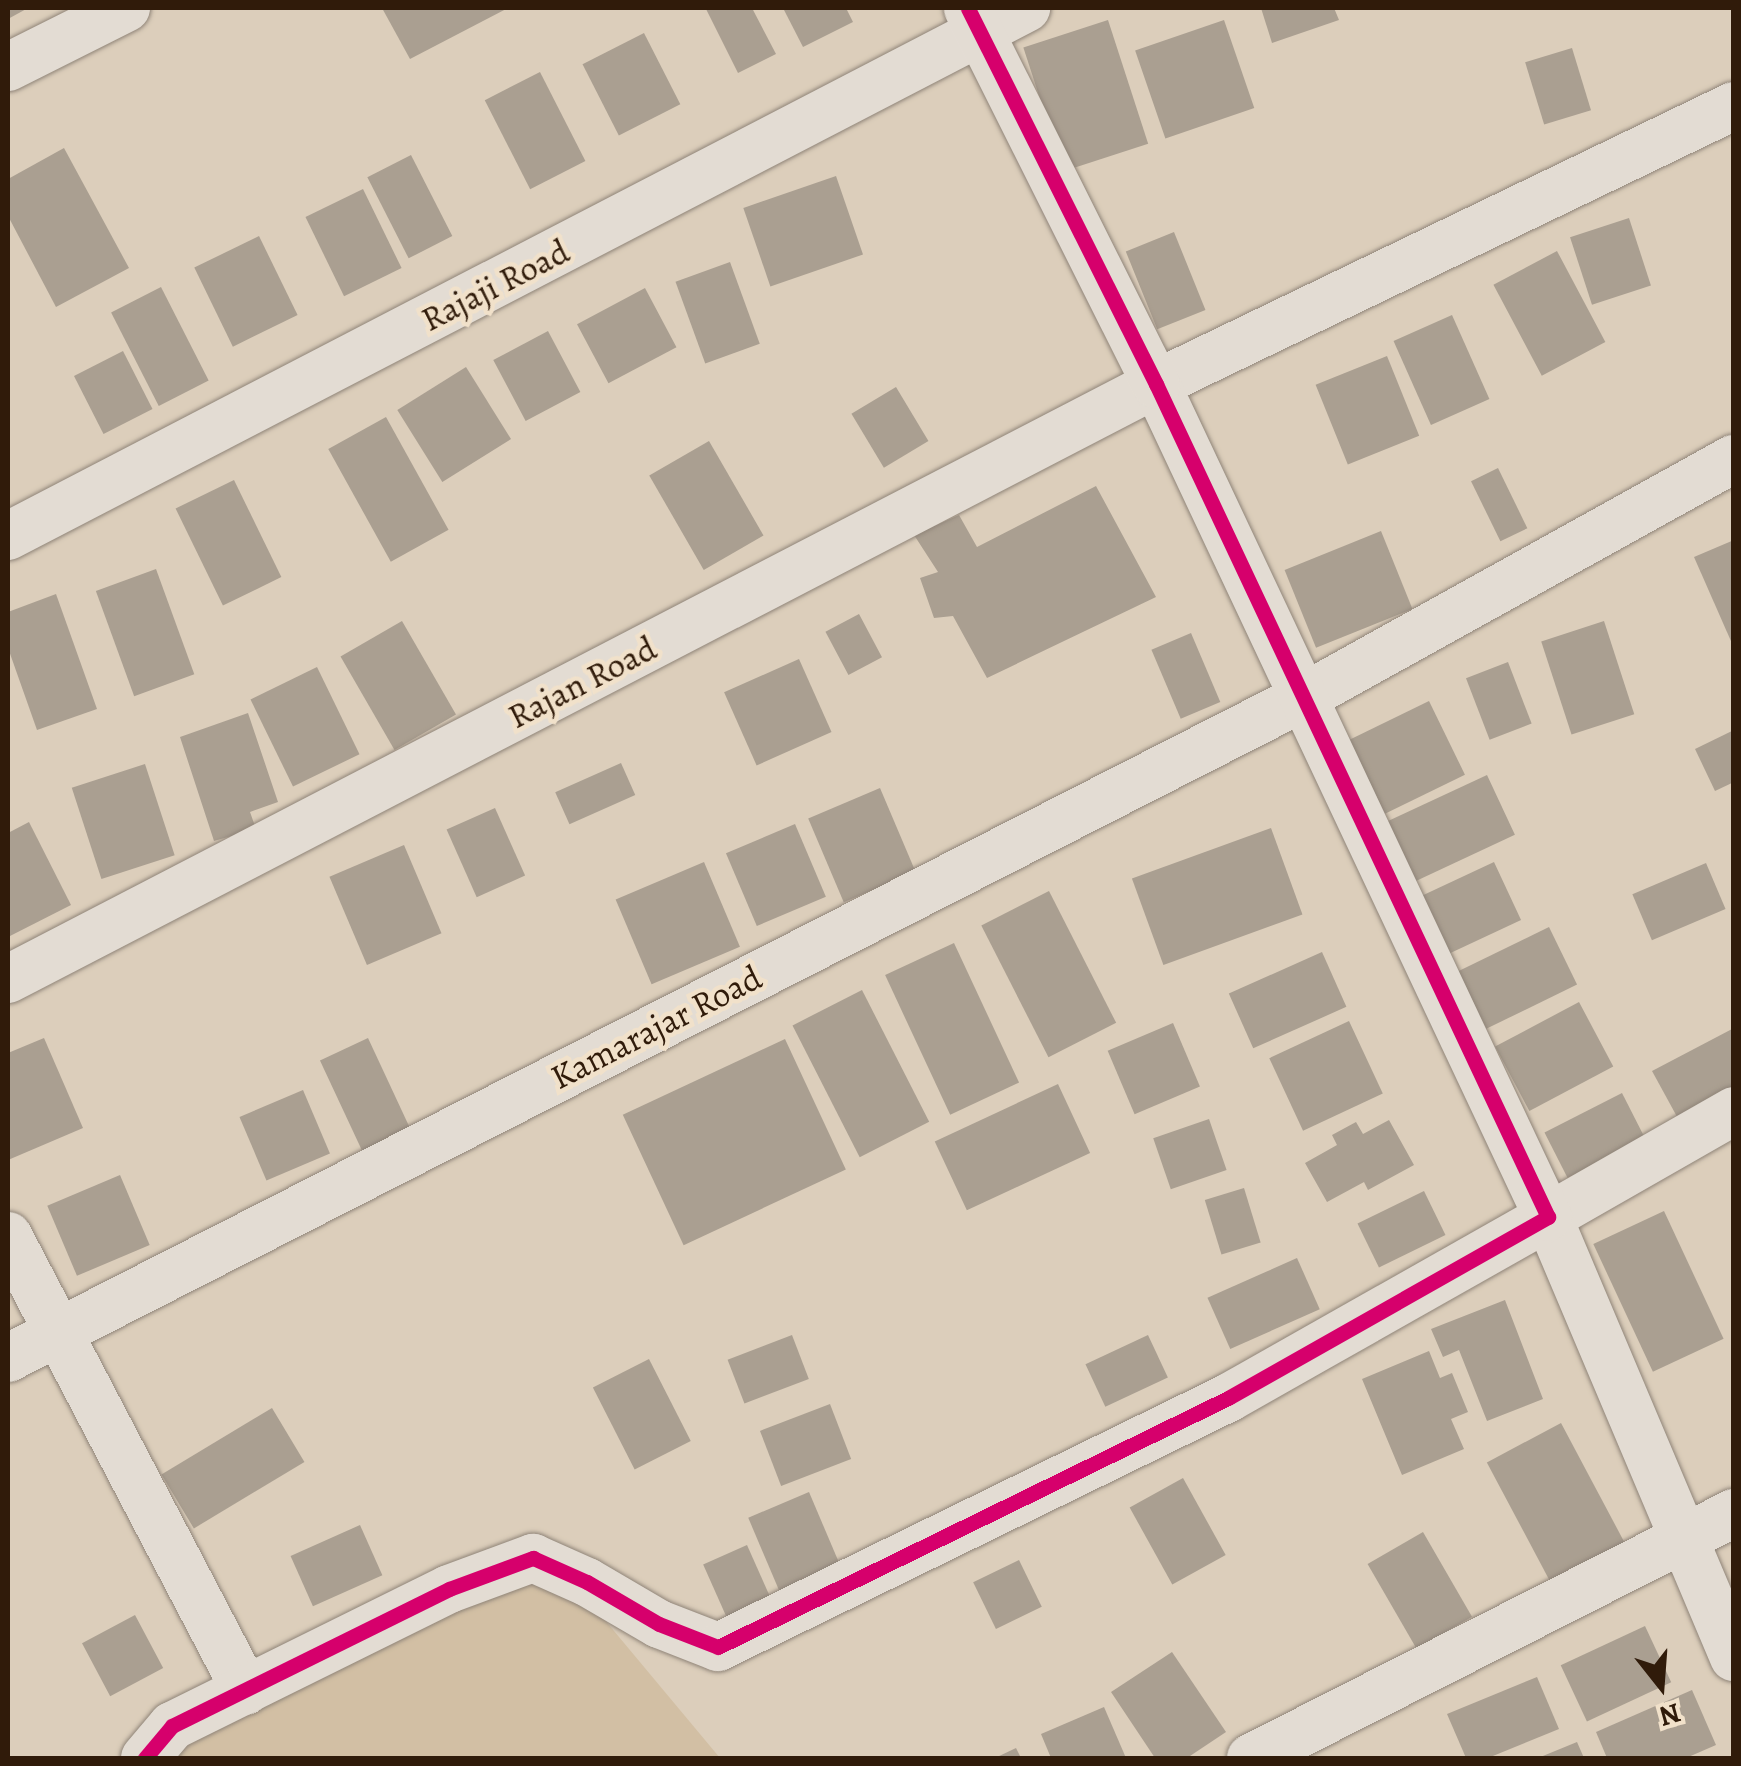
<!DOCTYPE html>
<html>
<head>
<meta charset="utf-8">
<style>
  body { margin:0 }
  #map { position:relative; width:1741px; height:1766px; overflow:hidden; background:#dccebb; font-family:Alegreya,serif }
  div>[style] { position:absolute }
  .green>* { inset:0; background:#d2bfa4 }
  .building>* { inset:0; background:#aa9f91; transform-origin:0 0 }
  .roads { filter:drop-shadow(0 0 2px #8f8478) drop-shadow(0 0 2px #8f8478) }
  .street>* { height:48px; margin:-24px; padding:0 24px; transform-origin:24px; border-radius:24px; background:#e3dcd3 }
  .cycleway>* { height:15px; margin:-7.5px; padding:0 7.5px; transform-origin:7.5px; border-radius:7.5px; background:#d6006c }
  span { translate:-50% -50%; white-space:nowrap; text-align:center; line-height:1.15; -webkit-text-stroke:9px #f1e1ca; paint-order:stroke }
  .street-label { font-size:35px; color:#301b0a }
  .frame { position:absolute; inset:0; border:10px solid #301b0a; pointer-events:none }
  .north { position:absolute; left:1611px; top:1636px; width:100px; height:100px; -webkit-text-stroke:8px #f1e1ca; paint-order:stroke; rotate:163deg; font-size:28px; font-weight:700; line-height:40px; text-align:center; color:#301b0a }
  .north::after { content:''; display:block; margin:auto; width:35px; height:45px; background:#301b0a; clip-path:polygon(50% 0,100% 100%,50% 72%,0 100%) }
</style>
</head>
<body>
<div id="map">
  <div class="green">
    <i style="clip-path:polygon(527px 1577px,599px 1613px,720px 1758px,173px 1758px,190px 1734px)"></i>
  </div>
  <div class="building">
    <i style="clip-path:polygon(8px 8px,28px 8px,8px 19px)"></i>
    <i style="clip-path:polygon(382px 8px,508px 8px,410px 59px)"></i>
    <i style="clip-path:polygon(752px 8px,776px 54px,738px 73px,706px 9px)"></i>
    <i style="clip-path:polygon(783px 8px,846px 8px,853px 22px,803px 47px)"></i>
    <i style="clip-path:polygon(1261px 8px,1334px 8px,1339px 20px,1272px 43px)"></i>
    <i style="left:1108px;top:20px;width:130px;height:89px;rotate:72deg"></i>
    <i style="left:1224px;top:20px;width:93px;height:94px;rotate:71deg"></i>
    <i style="left:644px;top:33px;width:80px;height:69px;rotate:63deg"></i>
    <i style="left:1572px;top:48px;width:65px;height:49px;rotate:73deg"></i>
    <i style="left:540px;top:72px;width:100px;height:62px;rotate:63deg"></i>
    <i style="clip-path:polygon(64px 148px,129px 268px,56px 307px,8px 216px,8px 179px)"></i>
    <i style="left:411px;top:155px;width:91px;height:49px;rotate:63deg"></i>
    <i style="left:836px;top:176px;width:83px;height:98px;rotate:71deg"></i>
    <i style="left:363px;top:189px;width:88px;height:64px;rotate:64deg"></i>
    <i style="left:1629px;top:218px;width:71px;height:62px;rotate:72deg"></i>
    <i style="left:1174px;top:232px;width:84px;height:52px;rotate:68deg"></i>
    <i style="left:259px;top:236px;width:88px;height:72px;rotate:64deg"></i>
    <i style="left:1557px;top:251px;width:103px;height:72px;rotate:62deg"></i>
    <i style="left:730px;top:262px;width:87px;height:58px;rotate:70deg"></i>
    <i style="left:161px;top:287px;width:105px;height:56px;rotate:63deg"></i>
    <i style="left:645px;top:288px;width:67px;height:77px;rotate:62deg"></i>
    <i style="left:1452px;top:315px;width:92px;height:64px;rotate:66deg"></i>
    <i style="left:548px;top:331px;width:69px;height:62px;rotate:62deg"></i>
    <i style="left:123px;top:351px;width:65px;height:55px;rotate:63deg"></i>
    <i style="left:1387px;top:356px;width:86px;height:77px;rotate:68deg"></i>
    <i style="left:466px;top:367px;width:85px;height:81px;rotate:58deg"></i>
    <i style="left:896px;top:387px;width:63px;height:52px;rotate:59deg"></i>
    <i style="left:386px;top:417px;width:129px;height:66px;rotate:61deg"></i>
    <i style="left:709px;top:441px;width:109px;height:69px;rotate:60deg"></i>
    <i style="left:1498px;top:468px;width:67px;height:30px;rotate:64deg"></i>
    <i style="left:234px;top:480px;width:108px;height:65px;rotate:64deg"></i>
    <i style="clip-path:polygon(1096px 486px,1156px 597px,987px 678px,953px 616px,934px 618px,920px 578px,938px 572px,914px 535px,959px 515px,977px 547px)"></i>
    <i style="left:1381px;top:531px;width:84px;height:104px;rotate:68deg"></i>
    <i style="clip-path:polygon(1734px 540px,1734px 648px,1694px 557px)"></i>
    <i style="left:156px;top:569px;width:112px;height:64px;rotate:70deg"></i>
    <i style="clip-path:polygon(56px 594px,97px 709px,37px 730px,8px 648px,8px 612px)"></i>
    <i style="left:859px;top:614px;width:49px;height:38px;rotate:62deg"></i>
    <i style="left:402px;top:621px;width:108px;height:71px;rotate:60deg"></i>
    <i style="left:1604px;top:621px;width:98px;height:66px;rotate:72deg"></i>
    <i style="left:1191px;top:633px;width:75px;height:43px;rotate:67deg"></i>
    <i style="left:799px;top:659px;width:80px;height:82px;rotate:66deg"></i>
    <i style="left:1508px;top:662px;width:66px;height:45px;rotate:69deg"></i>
    <i style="left:317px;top:667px;width:97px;height:74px;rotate:64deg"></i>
    <i style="left:1429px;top:701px;width:82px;height:89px;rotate:64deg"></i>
    <i style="clip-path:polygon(248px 713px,278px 802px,250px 812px,256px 829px,214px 841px,180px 737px)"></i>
    <i style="clip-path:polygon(1734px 730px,1734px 782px,1715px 791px,1695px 749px)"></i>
    <i style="left:621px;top:763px;width:35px;height:72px;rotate:66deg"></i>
    <i style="left:145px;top:764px;width:96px;height:77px;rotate:72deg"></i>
    <i style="left:1487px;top:775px;width:66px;height:118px;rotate:65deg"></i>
    <i style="left:880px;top:788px;width:91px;height:78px;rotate:67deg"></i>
    <i style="left:495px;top:808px;width:74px;height:53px;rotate:66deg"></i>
    <i style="clip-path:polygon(29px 822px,71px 905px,8px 937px,8px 833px)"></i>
    <i style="left:795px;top:824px;width:79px;height:75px;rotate:67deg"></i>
    <i style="left:1271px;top:828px;width:92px;height:148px;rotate:70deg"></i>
    <i style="left:404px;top:845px;width:96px;height:81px;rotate:67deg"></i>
    <i style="left:704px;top:862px;width:92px;height:96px;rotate:67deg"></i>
    <i style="left:1494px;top:862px;width:64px;height:82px;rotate:65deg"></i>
    <i style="left:1706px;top:863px;width:50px;height:80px;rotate:67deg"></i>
    <i style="left:1049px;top:891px;width:148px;height:76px;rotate:63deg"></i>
    <i style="left:1549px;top:927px;width:64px;height:101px;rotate:64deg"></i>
    <i style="left:954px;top:943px;width:154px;height:76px;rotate:65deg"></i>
    <i style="left:1322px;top:952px;width:60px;height:102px;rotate:66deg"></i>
    <i style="left:862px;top:990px;width:148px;height:78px;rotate:63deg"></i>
    <i style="left:1579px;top:1002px;width:73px;height:95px;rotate:62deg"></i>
    <i style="left:1349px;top:1021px;width:80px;height:88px;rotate:65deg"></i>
    <i style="left:1173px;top:1023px;width:69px;height:71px;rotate:67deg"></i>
    <i style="clip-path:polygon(1734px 1028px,1734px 1097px,1681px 1124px,1652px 1071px)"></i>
    <i style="clip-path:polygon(44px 1038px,83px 1128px,8px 1160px,8px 1053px)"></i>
    <i style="left:368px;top:1038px;width:100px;height:53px;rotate:65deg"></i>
    <i style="left:785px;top:1039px;width:144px;height:179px;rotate:65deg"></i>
    <i style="left:1058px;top:1084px;width:76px;height:136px;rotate:65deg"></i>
    <i style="left:303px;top:1090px;width:69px;height:69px;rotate:67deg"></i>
    <i style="left:1622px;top:1093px;width:51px;height:87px;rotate:63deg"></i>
    <i style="left:1209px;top:1119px;width:54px;height:59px;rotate:71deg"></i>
    <i style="clip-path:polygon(1389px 1120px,1414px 1165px,1368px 1190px,1364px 1182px,1327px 1202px,1305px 1163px,1337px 1145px,1332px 1135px,1356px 1122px,1363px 1134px)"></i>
    <i style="left:120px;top:1175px;width:76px;height:79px;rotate:67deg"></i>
    <i style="left:1244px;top:1188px;width:57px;height:41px;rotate:73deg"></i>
    <i style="left:1424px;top:1191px;width:49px;height:74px;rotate:64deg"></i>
    <i style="left:1664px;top:1211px;width:141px;height:78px;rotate:65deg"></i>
    <i style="left:1297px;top:1258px;width:56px;height:98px;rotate:66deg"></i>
    <i style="clip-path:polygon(1505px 1300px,1543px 1399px,1487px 1421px,1459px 1350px,1443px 1357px,1431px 1329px)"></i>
    <i style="left:792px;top:1335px;width:47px;height:69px;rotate:69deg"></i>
    <i style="left:1148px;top:1335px;width:47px;height:69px;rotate:65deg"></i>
    <i style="clip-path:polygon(1429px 1351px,1440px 1378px,1452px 1373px,1468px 1412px,1451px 1419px,1464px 1449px,1402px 1475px,1362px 1379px)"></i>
    <i style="left:649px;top:1359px;width:92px;height:63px;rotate:63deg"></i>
    <i style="left:830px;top:1404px;width:59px;height:75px;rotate:69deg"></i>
    <i style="left:272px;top:1408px;width:63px;height:129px;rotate:59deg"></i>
    <i style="left:1561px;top:1423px;width:139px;height:84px;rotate:62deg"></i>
    <i style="left:1183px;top:1478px;width:88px;height:61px;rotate:61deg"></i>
    <i style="left:809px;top:1492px;width:87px;height:66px;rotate:67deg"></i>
    <i style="left:360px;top:1525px;width:55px;height:76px;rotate:66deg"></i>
    <i style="left:1423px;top:1532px;width:98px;height:64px;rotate:60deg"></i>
    <i style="left:747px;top:1545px;width:58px;height:48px;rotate:66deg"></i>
    <i style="left:1019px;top:1560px;width:52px;height:51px;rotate:64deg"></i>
    <i style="left:135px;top:1615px;width:60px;height:60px;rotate:62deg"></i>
    <i style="left:1645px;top:1626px;width:62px;height:93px;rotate:65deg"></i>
    <i style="clip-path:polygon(1172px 1652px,1226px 1732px,1187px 1758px,1155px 1758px,1111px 1692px)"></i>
    <i style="clip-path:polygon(1537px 1677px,1559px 1729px,1488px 1758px,1466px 1758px,1447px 1714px)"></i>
    <i style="clip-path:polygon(1692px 1690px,1716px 1745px,1686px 1758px,1607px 1758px,1596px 1732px)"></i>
    <i style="clip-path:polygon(1104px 1707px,1126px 1758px,1051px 1758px,1041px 1734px)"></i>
    <i style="clip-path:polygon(1577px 1742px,1584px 1758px,1538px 1758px)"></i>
    <i style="clip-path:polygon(1016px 1748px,1021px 1758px,995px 1758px)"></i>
  </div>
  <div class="roads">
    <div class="street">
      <i style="left:8px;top:67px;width:132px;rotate:-26.6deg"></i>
      <i style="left:8px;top:536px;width:1147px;rotate:-27.41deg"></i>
      <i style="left:8px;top:979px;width:1293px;rotate:-27.4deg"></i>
      <i style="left:1156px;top:384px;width:641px;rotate:-25.69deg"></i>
      <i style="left:1734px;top:1111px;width:214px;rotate:150.3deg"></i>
      <i style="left:1548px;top:1217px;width:478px;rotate:67.1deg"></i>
      <i style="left:8px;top:1236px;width:513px;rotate:62.39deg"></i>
      <i style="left:8px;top:1358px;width:1455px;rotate:-27.02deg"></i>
      <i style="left:1304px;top:697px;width:491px;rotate:-29deg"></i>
      <i style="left:145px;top:1758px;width:42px;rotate:-49.8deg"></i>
      <i style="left:172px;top:1726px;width:309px;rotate:-26.3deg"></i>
      <i style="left:449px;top:1589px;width:90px;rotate:-20.3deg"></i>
      <i style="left:533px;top:1558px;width:59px;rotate:24deg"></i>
      <i style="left:587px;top:1582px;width:83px;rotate:30.3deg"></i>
      <i style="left:659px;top:1624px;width:63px;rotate:21.3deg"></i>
      <i style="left:718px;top:1647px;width:568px;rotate:-26.02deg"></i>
      <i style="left:1228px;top:1398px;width:368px;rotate:-29.5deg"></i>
      <i style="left:1548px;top:1217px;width:921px;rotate:-115.2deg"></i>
      <i style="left:1156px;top:384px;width:420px;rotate:-116.6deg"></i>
      <i style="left:1251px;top:1758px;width:542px;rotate:-26.9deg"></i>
    </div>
  </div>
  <div class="cycleway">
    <i style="left:145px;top:1758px;width:42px;rotate:-49.8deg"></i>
    <i style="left:172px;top:1726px;width:309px;rotate:-26.3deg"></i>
    <i style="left:449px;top:1589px;width:90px;rotate:-20.3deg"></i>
    <i style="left:533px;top:1558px;width:59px;rotate:24deg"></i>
    <i style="left:587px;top:1582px;width:83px;rotate:30.3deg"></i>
    <i style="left:659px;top:1624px;width:63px;rotate:21.3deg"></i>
    <i style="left:718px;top:1647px;width:568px;rotate:-26.02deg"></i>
    <i style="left:1228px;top:1398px;width:368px;rotate:-29.5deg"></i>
    <i style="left:1548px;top:1217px;width:921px;rotate:-115.2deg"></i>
    <i style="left:1156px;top:384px;width:420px;rotate:-116.6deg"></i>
  </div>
  <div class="street-label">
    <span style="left:495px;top:285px;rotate:-27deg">Rajaji Road</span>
    <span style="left:582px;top:682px;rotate:-27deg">Rajan Road</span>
    <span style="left:656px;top:1027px;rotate:-27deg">Kamarajar Road</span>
  </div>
  <div class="frame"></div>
  <div class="north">N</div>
</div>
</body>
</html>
